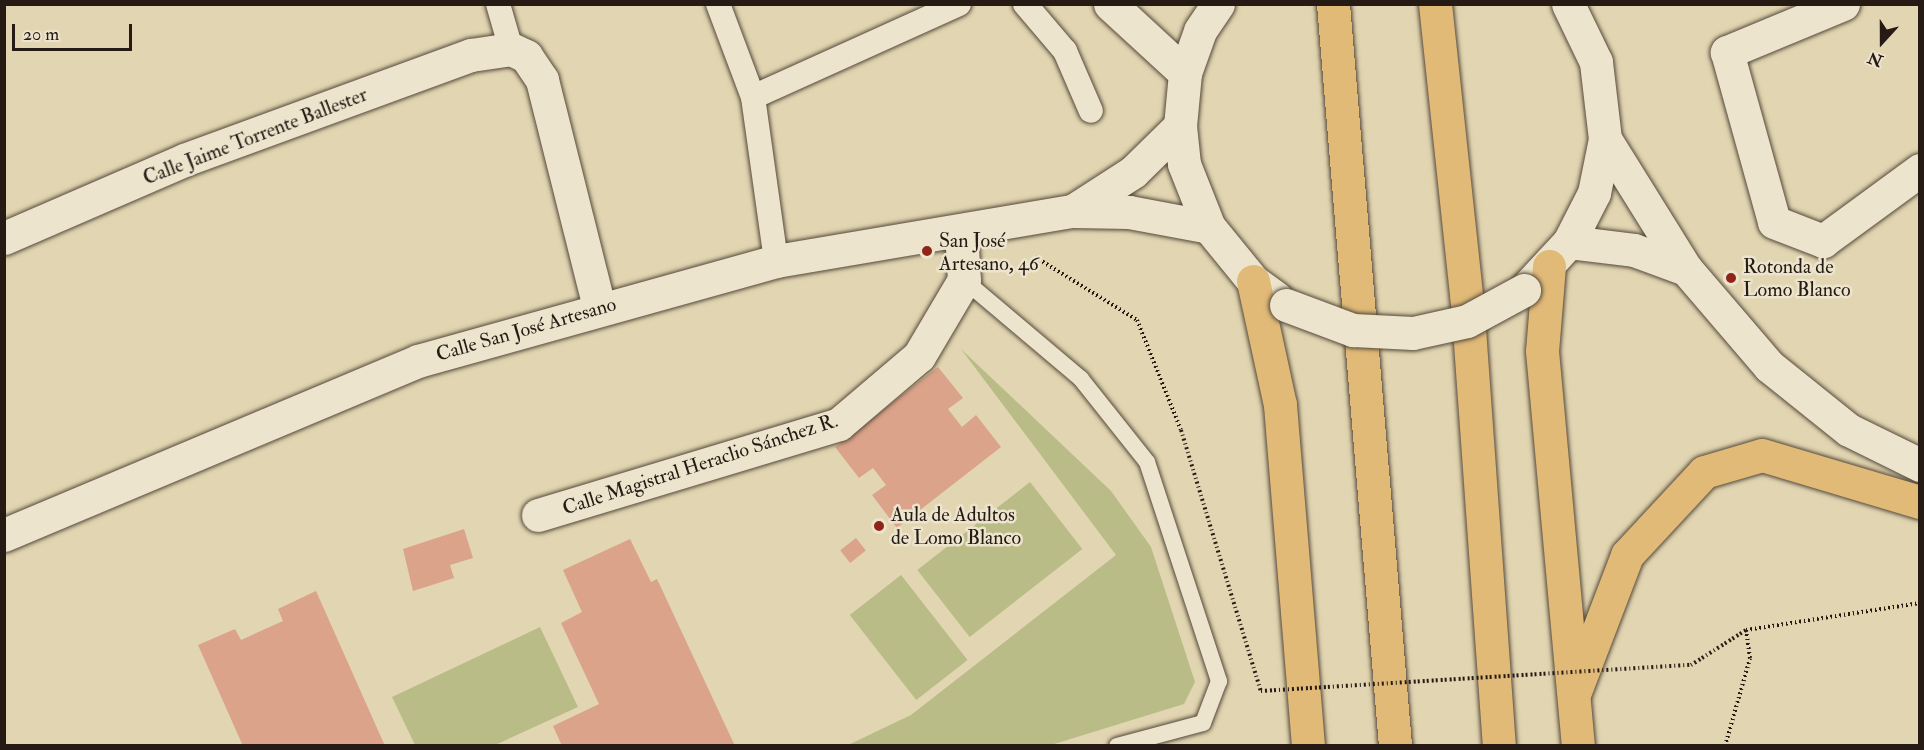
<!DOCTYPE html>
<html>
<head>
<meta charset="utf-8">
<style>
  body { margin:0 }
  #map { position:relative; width:1924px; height:750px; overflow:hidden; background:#e2d5b1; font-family:"IM FELL Double Pica",serif }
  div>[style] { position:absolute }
  .green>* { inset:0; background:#b9bc87; transform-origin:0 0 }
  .building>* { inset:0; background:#dba389; transform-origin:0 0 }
  .path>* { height:4px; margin-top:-2px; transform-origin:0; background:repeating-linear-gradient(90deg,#251a14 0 1.5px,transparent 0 4.5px) }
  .roads { filter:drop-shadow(0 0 2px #54493b) drop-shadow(0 0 2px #54493b) }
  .service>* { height:16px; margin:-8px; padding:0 8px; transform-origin:8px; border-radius:8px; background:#ece4cc }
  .pedestrian>* { height:24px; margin:-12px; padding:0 12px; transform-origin:12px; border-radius:12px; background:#ece4cc }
  .minor>* { height:33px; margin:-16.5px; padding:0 16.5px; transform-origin:16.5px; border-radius:16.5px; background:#ece4cc }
  .tertiary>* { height:33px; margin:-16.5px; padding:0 16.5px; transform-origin:16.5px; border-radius:16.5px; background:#ece4cc }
  .motorway>* { height:33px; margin:-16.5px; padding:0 16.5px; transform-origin:16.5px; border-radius:16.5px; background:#e1ba78 }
  .path-bridge>* { height:4px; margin-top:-2px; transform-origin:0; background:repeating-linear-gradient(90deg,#251a14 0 1.5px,transparent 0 4.5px) }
  .bridges { filter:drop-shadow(0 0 2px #54493b) drop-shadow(0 0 2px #54493b) }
  .tertiary-bridge>* { height:33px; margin:-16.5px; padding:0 16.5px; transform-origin:16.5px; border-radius:16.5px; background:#ece4cc }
  .dots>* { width:16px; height:16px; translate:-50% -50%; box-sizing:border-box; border:3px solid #ece4cc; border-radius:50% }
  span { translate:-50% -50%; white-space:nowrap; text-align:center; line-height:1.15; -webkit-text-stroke:5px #ece4cc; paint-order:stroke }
  .street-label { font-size:20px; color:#251a14 }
  .poi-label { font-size:20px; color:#251a14 }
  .left { translate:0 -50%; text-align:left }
  .frame { position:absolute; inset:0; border:6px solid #251a14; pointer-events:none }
  .north { position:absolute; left:1852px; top:12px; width:60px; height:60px; -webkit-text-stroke:4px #ece4cc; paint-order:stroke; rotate:201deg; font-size:16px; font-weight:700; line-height:24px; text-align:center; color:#251a14 }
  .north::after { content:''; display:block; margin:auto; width:21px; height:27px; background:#251a14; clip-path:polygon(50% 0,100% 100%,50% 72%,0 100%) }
  .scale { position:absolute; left:12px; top:24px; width:120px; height:27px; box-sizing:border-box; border:3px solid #251a14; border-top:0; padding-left:8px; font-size:18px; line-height:21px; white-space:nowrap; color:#251a14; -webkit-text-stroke:4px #ece4cc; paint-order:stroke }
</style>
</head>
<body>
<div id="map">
  <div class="green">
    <i style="clip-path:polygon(961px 349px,1111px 491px,1151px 547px,1195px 682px,1184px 704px,1051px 745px,848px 745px,911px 715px,1116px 555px)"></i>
    <i style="left:1030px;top:482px;width:85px;height:143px;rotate:52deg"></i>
    <i style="left:901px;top:575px;width:108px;height:65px;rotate:52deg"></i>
    <i style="clip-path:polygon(540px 627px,578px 707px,495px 745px,415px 745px,392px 697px)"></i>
  </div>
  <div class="building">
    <i style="clip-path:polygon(938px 367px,963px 398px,948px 409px,962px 427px,976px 415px,1001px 447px,897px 528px,872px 495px,886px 485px,873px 468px,859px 478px,835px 447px)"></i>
    <i style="clip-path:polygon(464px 529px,473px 558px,450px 565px,454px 578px,413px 591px,403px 549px)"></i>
    <i style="left:856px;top:538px;width:16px;height:20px;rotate:52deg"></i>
    <i style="clip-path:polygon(630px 539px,651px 582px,657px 579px,735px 746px,562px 746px,553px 726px,599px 704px,561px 623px,582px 612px,563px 570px)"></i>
    <i style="clip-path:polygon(316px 591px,385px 746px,243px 746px,198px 645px,235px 629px,241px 640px,283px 621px,278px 609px)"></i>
  </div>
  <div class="path">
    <i style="left:1035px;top:257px;width:120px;rotate:31.7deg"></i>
    <i style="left:1137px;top:320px;width:118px;rotate:68.2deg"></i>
    <i style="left:1725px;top:746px;width:91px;rotate:-74.1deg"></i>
    <i style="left:1750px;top:658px;width:28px;rotate:-98deg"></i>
    <i style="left:1746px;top:630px;width:176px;rotate:-8.8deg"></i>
  </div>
  <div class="roads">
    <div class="service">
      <i style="left:964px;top:280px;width:153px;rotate:40.2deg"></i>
      <i style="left:1081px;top:379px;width:106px;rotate:51.5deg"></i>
      <i style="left:1147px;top:462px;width:231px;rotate:71.8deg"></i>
      <i style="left:1219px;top:681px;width:45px;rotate:110.9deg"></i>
      <i style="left:1203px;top:723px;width:89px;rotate:165deg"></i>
    </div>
    <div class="pedestrian">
      <i style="left:498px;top:4px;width:47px;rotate:73.9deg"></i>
      <i style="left:718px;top:4px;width:99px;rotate:69.4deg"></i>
      <i style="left:753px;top:97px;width:166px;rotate:82deg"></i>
      <i style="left:1025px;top:4px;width:62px;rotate:49.6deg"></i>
      <i style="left:1065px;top:51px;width:65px;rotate:66.6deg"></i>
      <i style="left:753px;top:97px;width:226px;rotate:-24.3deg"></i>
    </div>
    <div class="minor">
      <i style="left:1843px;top:4px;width:126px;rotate:157.5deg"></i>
      <i style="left:1727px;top:52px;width:176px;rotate:74.5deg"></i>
      <i style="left:1774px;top:222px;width:53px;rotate:21.2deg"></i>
      <i style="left:1823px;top:241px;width:120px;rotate:-36.2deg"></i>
      <i style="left:1074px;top:210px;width:70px;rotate:-32.8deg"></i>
      <i style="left:1133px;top:172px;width:66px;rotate:-44.4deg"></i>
      <i style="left:4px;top:238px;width:196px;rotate:-23.4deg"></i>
      <i style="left:184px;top:160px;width:306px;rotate:-20.1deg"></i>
      <i style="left:471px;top:55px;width:40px;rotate:-8.5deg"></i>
      <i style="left:511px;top:49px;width:17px;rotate:25deg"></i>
      <i style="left:526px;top:56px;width:29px;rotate:56deg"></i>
      <i style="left:542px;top:80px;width:234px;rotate:75.9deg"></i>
      <i style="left:538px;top:515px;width:314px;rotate:-16.8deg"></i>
      <i style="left:839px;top:424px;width:105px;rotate:-40.4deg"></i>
      <i style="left:919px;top:356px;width:88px;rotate:-59.4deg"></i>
      <i style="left:964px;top:280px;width:48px;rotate:-93.6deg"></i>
      <i style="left:4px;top:535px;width:449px;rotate:-22.8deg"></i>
      <i style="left:418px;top:361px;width:372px;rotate:-15.6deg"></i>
      <i style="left:776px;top:261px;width:301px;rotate:-9.6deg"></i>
      <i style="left:1073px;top:211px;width:56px;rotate:1deg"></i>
      <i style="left:1129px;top:212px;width:81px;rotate:10.6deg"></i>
    </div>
    <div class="tertiary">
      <i style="left:1110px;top:4px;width:102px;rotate:42.6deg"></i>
      <i style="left:1218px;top:4px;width:32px;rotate:124deg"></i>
      <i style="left:1200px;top:31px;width:45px;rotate:109.7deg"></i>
      <i style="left:1185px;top:73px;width:53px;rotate:95.4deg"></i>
      <i style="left:1180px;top:126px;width:38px;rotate:84deg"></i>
      <i style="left:1184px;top:164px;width:68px;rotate:68.4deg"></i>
      <i style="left:1209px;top:227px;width:70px;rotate:50.8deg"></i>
      <i style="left:1253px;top:281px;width:29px;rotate:36deg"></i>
      <i style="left:1605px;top:139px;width:153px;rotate:58.1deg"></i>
      <i style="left:1686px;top:269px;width:128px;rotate:49.4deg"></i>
      <i style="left:1769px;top:366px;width:102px;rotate:38.7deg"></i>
      <i style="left:1849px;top:430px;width:79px;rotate:26.2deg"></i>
      <i style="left:1569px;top:242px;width:65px;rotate:7deg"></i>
      <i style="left:1634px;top:250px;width:55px;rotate:20.1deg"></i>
      <i style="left:1529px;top:285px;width:59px;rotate:-47.1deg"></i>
      <i style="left:1569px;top:242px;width:55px;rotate:-63deg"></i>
      <i style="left:1594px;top:193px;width:55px;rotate:-78.5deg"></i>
      <i style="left:1605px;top:139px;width:78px;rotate:-96.7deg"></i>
      <i style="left:1596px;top:62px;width:64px;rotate:-115.8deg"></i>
    </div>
    <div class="motorway">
      <i style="left:1333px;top:4px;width:745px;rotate:85.22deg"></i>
      <i style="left:1435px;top:4px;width:299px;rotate:83.9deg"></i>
      <i style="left:1467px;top:301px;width:446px;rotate:85.9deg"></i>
      <i style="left:1549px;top:266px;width:85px;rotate:94.7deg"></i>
      <i style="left:1542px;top:351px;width:397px;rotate:84.8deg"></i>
      <i style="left:1253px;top:281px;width:127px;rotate:77.7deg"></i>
      <i style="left:1280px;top:405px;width:342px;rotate:85.3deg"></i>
      <i style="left:1574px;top:694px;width:149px;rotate:-69.1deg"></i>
      <i style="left:1627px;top:555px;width:113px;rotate:-47.1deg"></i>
      <i style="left:1704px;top:472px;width:60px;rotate:-16.3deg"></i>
      <i style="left:1762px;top:455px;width:165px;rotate:16.6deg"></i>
    </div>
  </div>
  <div class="path-bridge">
    <i style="left:1181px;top:430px;width:273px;rotate:73deg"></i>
    <i style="left:1261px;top:691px;width:431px;rotate:-3.5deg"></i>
    <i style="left:1691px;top:665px;width:65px;rotate:-32.5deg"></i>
  </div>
  <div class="bridges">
    <div class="tertiary-bridge">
      <i style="left:1286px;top:305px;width:72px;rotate:20.5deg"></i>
      <i style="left:1353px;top:330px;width:60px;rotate:2.9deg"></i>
      <i style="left:1413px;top:333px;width:55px;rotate:-12.5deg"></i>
      <i style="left:1467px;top:321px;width:65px;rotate:-28.5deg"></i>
    </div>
  </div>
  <div class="dots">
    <i style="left:927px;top:251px;background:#8f2418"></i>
    <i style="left:1731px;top:278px;background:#8f2418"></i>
    <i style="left:879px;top:526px;background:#8f2418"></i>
  </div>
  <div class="street-label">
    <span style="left:255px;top:136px;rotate:-21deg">Calle Jaime Torrente Ballester</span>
    <span style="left:526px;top:329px;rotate:-16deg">Calle San José Artesano</span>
    <span style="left:700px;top:464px;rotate:-18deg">Calle Magistral Heraclio Sánchez R.</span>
  </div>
  <div class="poi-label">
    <span class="left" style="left:939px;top:252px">San José<br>Artesano, 46</span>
    <span class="left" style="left:1743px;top:278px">Rotonda de<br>Lomo Blanco</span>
    <span class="left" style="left:891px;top:526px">Aula de Adultos<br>de Lomo Blanco</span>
  </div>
  <div class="frame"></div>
  <div class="north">N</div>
  <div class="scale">20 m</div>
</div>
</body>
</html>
